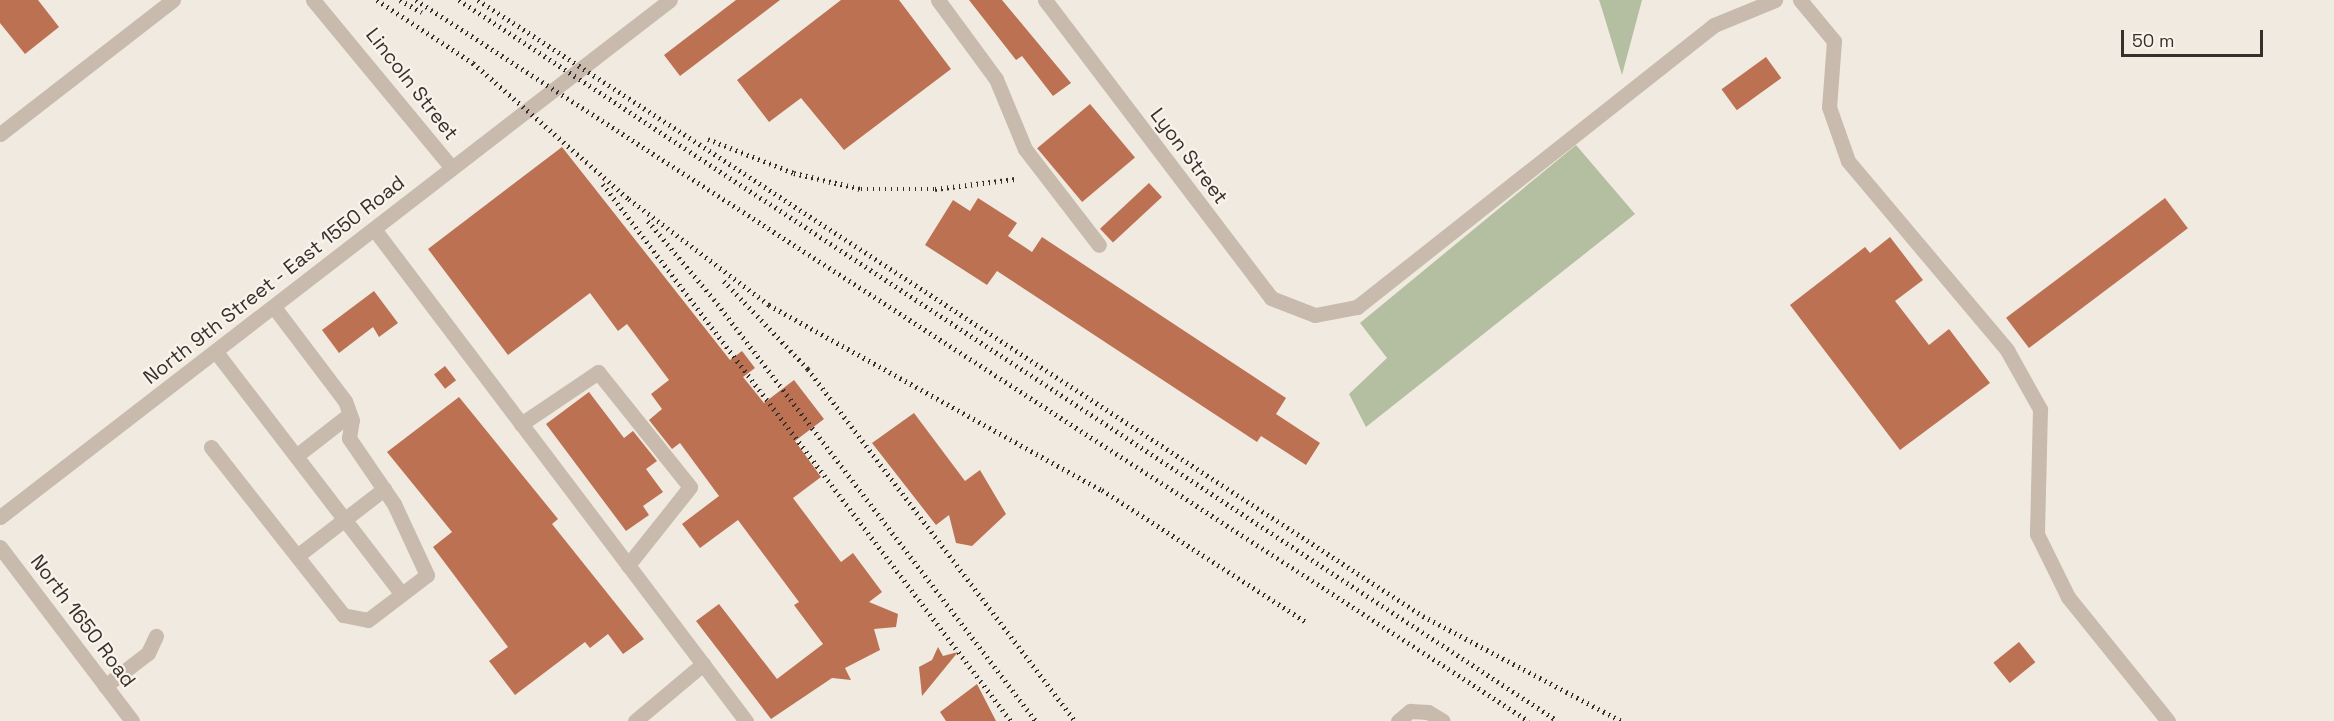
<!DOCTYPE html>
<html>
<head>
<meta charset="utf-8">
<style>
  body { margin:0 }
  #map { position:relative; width:2334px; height:721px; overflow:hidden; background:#f1eae0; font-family:"Space Grotesk",sans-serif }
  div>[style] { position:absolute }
  .green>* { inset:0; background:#b4bfa1 }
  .building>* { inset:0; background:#bc7153; transform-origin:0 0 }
  .minor>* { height:15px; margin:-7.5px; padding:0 7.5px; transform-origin:7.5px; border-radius:7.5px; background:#c8baac }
  .rail>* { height:4.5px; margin-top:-2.25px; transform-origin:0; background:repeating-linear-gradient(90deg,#372f2b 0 1.5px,transparent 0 6px) }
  span { translate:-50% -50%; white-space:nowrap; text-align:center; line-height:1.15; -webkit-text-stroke:4.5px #f9f3ec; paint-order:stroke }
  .street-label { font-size:20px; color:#372f2b }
  .scale { position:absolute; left:2121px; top:30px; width:142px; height:27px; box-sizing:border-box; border:3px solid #372f2b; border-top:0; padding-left:8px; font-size:18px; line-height:21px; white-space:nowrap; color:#372f2b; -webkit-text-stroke:4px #f9f3ec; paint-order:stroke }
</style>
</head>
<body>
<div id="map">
  <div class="green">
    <i style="clip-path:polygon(1599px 0,1642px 0,1622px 75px,1602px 9px)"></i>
    <i style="clip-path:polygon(1576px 145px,1635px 214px,1366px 427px,1349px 394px,1387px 358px,1360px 323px)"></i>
  </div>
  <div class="building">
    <i style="clip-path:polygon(0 0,38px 0,59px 27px,25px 54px,0 23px)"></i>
    <i style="clip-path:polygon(736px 0,780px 0,680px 76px,664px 55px)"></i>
    <i style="clip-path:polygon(841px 0,899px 0,951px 69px,844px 150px,801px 98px,769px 122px,737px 80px)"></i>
    <i style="clip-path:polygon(969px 0,1002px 0,1071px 83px,1053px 96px,1022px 56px,1016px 60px)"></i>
    <i style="left:1766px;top:57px;width:26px;height:55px;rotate:54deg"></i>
    <i style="left:1090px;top:104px;width:70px;height:69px;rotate:50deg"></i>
    <i style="clip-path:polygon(562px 147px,730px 360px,742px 351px,755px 368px,743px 377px,764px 403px,794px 380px,824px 419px,795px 441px,821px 477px,793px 498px,841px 562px,853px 553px,882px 592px,869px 602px,898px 614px,896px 627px,874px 629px,880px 650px,845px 668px,851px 680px,832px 678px,771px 719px,696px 621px,719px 604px,777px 679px,823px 644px,794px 605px,799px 602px,738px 520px,700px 548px,682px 524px,719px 496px,680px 443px,672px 449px,649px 420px,662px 409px,651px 394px,669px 380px,627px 324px,618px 331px,590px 293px,508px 355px,428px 249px)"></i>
    <i style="left:1149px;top:183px;width:19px;height:67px;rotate:47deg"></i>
    <i style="clip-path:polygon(978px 198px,1017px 223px,1008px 236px,1032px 252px,1042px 237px,1286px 398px,1276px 414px,1320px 443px,1306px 465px,1261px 436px,1257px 442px,997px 271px,987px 285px,925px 245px,953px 200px,970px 211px)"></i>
    <i style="left:2165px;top:198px;width:38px;height:199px;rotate:53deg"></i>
    <i style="clip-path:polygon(1890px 237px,1923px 280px,1895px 301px,1929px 345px,1949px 329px,1990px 383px,1900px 450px,1790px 305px,1865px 247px,1870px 253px)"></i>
    <i style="clip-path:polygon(374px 291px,398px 323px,379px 337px,373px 327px,339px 353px,322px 330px)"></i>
    <i style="left:445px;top:366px;width:18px;height:14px;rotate:52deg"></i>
    <i style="clip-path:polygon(589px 392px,624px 438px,633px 431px,657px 461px,646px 469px,663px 492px,643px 506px,649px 515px,626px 531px,546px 424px)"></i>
    <i style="clip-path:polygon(459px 397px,558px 519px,552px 524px,644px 639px,623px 654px,608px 634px,590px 648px,585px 642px,515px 695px,489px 661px,508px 647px,433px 547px,452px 532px,387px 452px)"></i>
    <i style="clip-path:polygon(914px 413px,965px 481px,980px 470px,1006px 514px,972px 546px,956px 543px,949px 515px,936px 525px,872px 443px)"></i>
    <i style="left:2019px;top:642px;width:26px;height:33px;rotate:51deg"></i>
    <i style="clip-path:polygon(938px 647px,943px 656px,958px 652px,922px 696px,919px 667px,932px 660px)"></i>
    <i style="clip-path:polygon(977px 684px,996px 721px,946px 721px,940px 712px)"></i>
  </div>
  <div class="minor">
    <i style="left:313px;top:0;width:218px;rotate:50.4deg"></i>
    <i style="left:938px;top:0;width:98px;rotate:53.7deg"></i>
    <i style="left:996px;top:79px;width:76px;rotate:67.5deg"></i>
    <i style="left:1025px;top:149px;width:121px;rotate:52.4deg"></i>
    <i style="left:1045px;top:0;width:374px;rotate:52.8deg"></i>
    <i style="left:1271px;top:298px;width:47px;rotate:21.1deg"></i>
    <i style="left:1315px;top:315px;width:43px;rotate:-10.8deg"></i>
    <i style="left:1357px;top:307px;width:455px;rotate:-38.3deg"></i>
    <i style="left:1714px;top:25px;width:66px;rotate:-22.3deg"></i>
    <i style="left:1800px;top:0;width:53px;rotate:50.3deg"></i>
    <i style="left:1834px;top:41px;width:66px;rotate:94.3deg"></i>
    <i style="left:1829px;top:107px;width:57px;rotate:70.6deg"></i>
    <i style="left:1848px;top:161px;width:247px;rotate:49.9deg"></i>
    <i style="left:2007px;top:350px;width:68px;rotate:60.8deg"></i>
    <i style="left:2040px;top:409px;width:125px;rotate:91.4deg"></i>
    <i style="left:2037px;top:534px;width:70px;rotate:63.8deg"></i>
    <i style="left:2068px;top:597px;width:159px;rotate:51.1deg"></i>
    <i style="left:0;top:134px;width:219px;rotate:-37.8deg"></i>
    <i style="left:374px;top:229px;width:617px;rotate:52.91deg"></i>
    <i style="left:216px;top:352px;width:305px;rotate:52.5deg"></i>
    <i style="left:521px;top:424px;width:93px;rotate:-34deg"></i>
    <i style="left:598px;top:372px;width:147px;rotate:51.3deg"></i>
    <i style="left:690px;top:487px;width:100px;rotate:128.5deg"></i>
    <i style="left:211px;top:447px;width:214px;rotate:51.8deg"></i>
    <i style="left:343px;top:615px;width:25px;rotate:11deg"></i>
    <i style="left:368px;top:620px;width:74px;rotate:-37.3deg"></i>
    <i style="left:427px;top:575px;width:78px;rotate:-114.9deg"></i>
    <i style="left:394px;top:504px;width:80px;rotate:-124.3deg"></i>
    <i style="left:349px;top:438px;width:18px;rotate:-81deg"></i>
    <i style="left:352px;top:420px;width:20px;rotate:-110deg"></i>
    <i style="left:345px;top:401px;width:118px;rotate:-127.1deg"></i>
    <i style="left:296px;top:456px;width:68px;rotate:-37.9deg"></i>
    <i style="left:0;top:517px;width:846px;rotate:-37.66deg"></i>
    <i style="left:0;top:547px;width:218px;rotate:52.8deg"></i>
    <i style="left:297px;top:556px;width:110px;rotate:-37.6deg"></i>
    <i style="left:105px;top:686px;width:54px;rotate:-37.5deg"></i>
    <i style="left:148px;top:653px;width:19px;rotate:-65deg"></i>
    <i style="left:635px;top:721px;width:89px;rotate:-40deg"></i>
    <i style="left:1398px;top:721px;width:16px;rotate:-40deg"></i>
    <i style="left:1410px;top:711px;width:18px;rotate:3deg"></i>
    <i style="left:1428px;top:712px;width:17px;rotate:31deg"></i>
  </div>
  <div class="rail">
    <i style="left:377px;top:0;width:115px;rotate:33.3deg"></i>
    <i style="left:473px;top:63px;width:207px;rotate:41.1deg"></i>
    <i style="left:629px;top:199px;width:176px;rotate:37.1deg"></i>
    <i style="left:769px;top:305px;width:381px;rotate:29.1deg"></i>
    <i style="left:1102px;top:490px;width:243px;rotate:32.9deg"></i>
    <i style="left:400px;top:0;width:25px;rotate:29deg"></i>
    <i style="left:416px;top:0;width:1326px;rotate:32.94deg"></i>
    <i style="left:459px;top:0;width:1314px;rotate:33.27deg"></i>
    <i style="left:478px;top:0;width:1128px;rotate:33.1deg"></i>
    <i style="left:1423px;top:616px;width:224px;rotate:27.9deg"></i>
    <i style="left:708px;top:139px;width:92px;rotate:21.6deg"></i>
    <i style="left:794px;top:173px;width:69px;rotate:13.4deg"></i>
    <i style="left:861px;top:189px;width:74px"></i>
    <i style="left:935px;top:189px;width:81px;rotate:-7.1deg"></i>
    <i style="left:603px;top:184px;width:674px;rotate:52.77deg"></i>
    <i style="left:648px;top:221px;width:102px;rotate:49.8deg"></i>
    <i style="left:714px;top:299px;width:531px;rotate:52.66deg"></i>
    <i style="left:724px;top:281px;width:122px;rotate:46.3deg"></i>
    <i style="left:808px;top:369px;width:442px;rotate:52.8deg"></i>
  </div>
  <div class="street-label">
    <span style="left:412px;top:84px;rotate:52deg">Lincoln Street</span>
    <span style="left:1189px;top:156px;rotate:53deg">Lyon Street</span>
    <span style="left:274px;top:280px;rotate:-38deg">North 9th Street - East 1550 Road</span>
    <span style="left:83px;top:621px;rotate:53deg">North 1650 Road</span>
  </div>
  <div class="scale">50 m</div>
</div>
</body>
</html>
